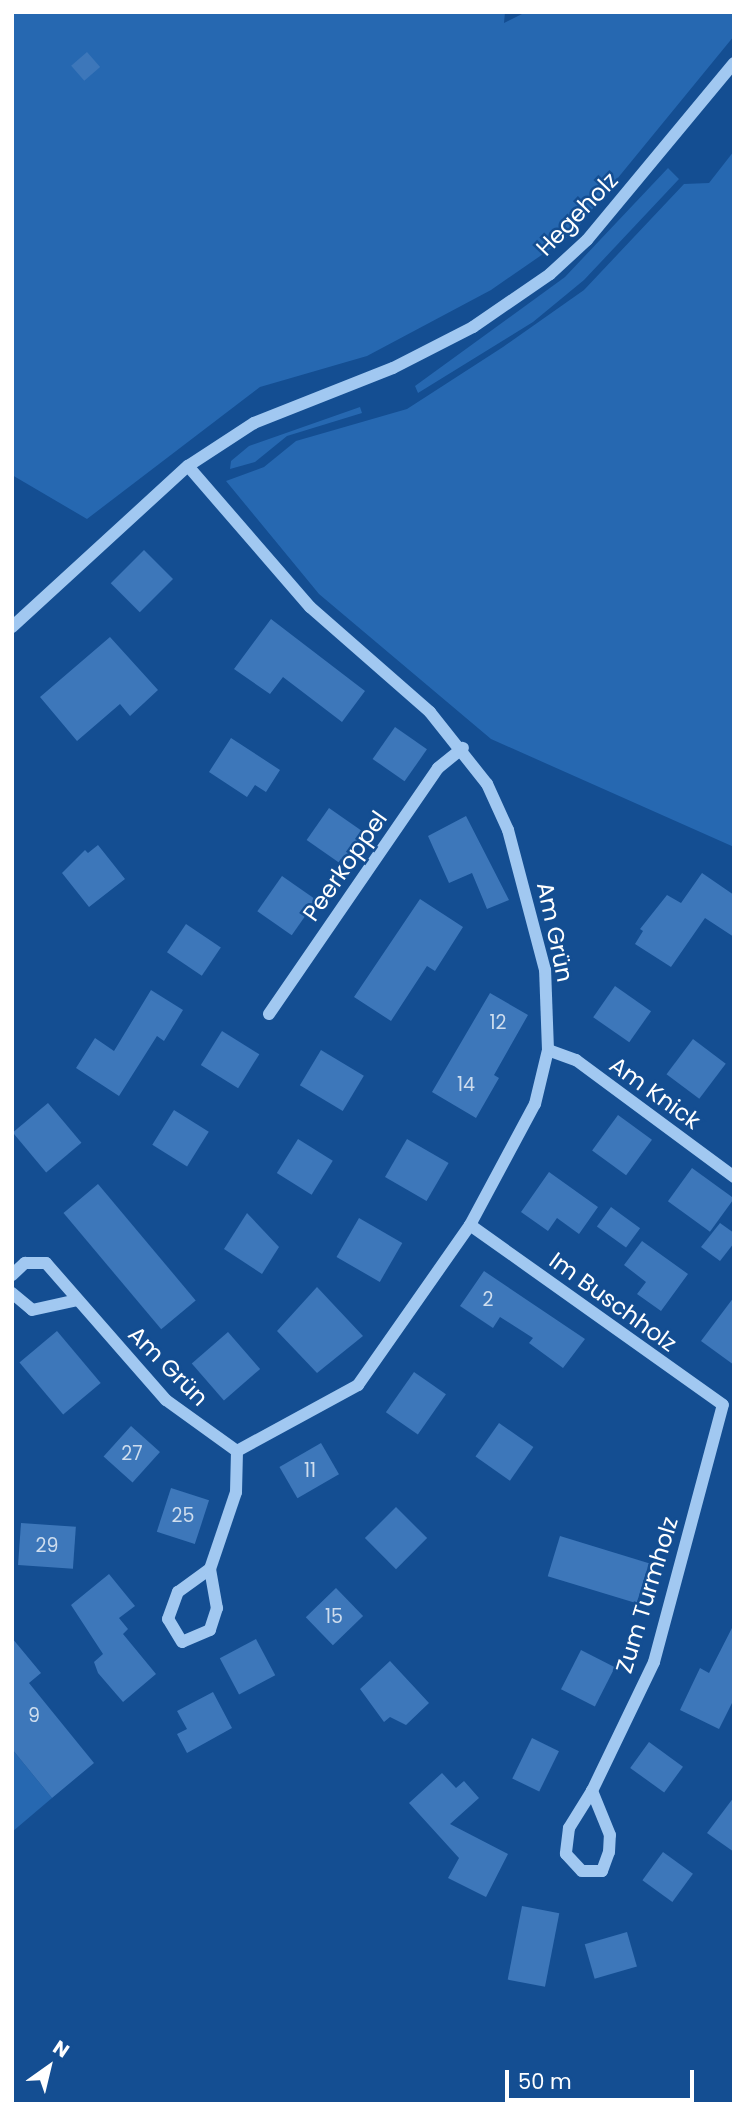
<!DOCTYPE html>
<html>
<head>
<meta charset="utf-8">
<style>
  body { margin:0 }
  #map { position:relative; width:746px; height:2116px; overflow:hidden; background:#144e92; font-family:Poppins,sans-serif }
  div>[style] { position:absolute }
  .green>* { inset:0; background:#2668b1 }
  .building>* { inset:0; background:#3d77ba; transform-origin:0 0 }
  .minor>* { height:12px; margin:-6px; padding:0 6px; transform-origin:6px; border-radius:6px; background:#a1c8f1 }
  span { translate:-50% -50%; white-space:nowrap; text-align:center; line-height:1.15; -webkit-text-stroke:5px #144e92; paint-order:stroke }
  .number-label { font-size:19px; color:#ceddee }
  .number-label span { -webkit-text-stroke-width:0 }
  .street-label { font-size:23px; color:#fff }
  .frame { position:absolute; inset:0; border:14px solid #fff; pointer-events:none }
  .north { position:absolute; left:14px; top:2032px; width:70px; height:70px; -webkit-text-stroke:5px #144e92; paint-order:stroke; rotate:34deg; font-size:19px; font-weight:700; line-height:28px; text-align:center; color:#fff }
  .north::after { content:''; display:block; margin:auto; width:24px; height:32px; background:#fff; clip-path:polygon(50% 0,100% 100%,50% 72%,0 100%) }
  .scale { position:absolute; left:505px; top:2070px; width:189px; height:32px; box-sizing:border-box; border:4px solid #fff; border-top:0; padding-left:9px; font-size:21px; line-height:24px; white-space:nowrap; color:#fff; -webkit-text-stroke:5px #144e92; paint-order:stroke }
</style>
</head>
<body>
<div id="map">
  <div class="green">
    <i style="clip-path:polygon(12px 12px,505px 12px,504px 23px,526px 12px,734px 12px,734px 36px,572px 234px,491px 290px,367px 356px,260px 387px,87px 519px,12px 475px)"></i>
    <i style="clip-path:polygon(734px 151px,734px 847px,491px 739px,319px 594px,226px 481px,264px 467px,296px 441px,407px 409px,503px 347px,584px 290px,684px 184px,709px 183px)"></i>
    <i style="clip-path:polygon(668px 168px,679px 179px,584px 280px,533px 322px,418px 393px,415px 386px,565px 277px)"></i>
    <i style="clip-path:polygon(360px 407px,362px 413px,287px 436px,255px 462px,230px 469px,231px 461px,249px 446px)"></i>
    <i style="clip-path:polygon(12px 1749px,52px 1798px,12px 1832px)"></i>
  </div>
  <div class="building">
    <i style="left:87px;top:52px;width:20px;height:21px;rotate:49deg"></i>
    <i style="left:144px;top:550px;width:41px;height:47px;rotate:45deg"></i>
    <i style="clip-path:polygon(271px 619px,365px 691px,342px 722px,283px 677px,270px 694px,234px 669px)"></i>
    <i style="clip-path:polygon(110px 637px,158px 690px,130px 716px,120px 704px,77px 741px,40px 697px)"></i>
    <i style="left:395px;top:727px;width:39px;height:39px;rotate:35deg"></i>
    <i style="clip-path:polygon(231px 738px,280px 770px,266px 792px,255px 785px,247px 797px,209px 772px)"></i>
    <i style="left:329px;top:808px;width:42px;height:39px;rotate:35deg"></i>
    <i style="clip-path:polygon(466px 816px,509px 900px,487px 909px,472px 873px,449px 883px,428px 836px)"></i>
    <i style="clip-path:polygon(98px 845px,125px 879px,89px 907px,62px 873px,85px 850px,88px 853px)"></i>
    <i style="clip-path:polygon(702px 873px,734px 895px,734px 937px,705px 918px,671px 967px,635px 944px,643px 931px,640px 929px,667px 895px,681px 903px)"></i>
    <i style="left:282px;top:876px;width:42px;height:43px;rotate:35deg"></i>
    <i style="clip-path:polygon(420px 899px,463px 927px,435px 971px,427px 966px,391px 1021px,354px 997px)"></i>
    <i style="left:186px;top:924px;width:42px;height:34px;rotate:34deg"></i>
    <i style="left:615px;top:986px;width:44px;height:38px;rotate:35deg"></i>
    <i style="clip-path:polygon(151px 990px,183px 1010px,164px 1041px,157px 1036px,119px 1096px,76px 1068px,95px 1038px,114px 1051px)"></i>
    <i style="clip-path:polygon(490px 993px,528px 1015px,494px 1075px,499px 1078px,476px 1118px,432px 1092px)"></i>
    <i style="left:222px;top:1031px;width:44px;height:40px;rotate:32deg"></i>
    <i style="left:693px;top:1039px;width:41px;height:44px;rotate:37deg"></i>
    <i style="left:321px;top:1050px;width:50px;height:41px;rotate:31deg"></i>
    <i style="left:48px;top:1103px;width:52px;height:46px;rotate:50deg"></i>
    <i style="left:174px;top:1110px;width:41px;height:41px;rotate:32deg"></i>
    <i style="left:618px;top:1115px;width:42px;height:44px;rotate:36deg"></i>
    <i style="left:298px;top:1139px;width:41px;height:40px;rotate:32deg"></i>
    <i style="left:407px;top:1139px;width:48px;height:44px;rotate:30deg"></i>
    <i style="left:692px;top:1168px;width:52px;height:41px;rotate:36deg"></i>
    <i style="clip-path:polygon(549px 1172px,598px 1207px,579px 1234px,557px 1218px,548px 1231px,521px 1212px)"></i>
    <i style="left:98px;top:1184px;width:152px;height:45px;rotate:50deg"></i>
    <i style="left:611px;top:1207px;width:36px;height:24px;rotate:36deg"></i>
    <i style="clip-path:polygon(247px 1213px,279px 1247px,262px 1274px,224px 1249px)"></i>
    <i style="left:359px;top:1218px;width:50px;height:45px;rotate:30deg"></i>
    <i style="clip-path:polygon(720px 1223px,734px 1233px,734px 1243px,720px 1261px,701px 1247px)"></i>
    <i style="clip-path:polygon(642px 1241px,688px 1274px,661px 1311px,637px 1294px,646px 1282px,624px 1265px)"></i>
    <i style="clip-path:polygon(484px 1271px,585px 1339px,563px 1368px,529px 1343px,533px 1338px,500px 1317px,493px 1328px,460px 1306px)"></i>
    <i style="clip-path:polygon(317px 1287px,363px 1336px,317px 1373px,277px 1331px)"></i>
    <i style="clip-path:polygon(734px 1297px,734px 1365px,701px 1341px)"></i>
    <i style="left:57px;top:1331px;width:68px;height:49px;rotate:50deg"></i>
    <i style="left:228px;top:1332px;width:49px;height:48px;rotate:49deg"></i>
    <i style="left:414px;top:1372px;width:39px;height:49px;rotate:35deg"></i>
    <i style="left:499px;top:1423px;width:42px;height:41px;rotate:35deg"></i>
    <i style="left:131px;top:1426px;width:39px;height:41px;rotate:42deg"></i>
    <i style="left:321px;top:1443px;width:36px;height:48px;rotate:60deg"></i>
    <i style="left:171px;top:1488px;width:40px;height:46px;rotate:18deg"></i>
    <i style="left:396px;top:1507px;width:44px;height:44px;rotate:45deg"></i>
    <i style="left:21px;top:1523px;width:55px;height:42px;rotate:4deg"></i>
    <i style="left:560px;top:1536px;width:93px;height:42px;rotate:17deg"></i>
    <i style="clip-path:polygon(109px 1574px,135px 1606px,119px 1618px,128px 1629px,123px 1634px,156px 1674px,123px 1702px,98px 1673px,94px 1662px,103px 1654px,71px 1605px)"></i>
    <i style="left:336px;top:1588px;width:39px;height:42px;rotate:46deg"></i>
    <i style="clip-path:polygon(734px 1624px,734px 1699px,719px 1729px,680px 1710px,700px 1668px,709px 1673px)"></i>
    <i style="clip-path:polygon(12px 1638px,41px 1673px,29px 1683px,94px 1763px,52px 1798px,12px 1749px)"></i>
    <i style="left:256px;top:1639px;width:41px;height:41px;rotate:62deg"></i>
    <i style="left:581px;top:1650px;width:38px;height:44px;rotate:27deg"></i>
    <i style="clip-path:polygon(390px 1661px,429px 1703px,406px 1725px,390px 1717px,384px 1722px,360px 1689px)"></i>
    <i style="clip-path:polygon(213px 1692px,232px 1728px,187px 1753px,177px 1734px,187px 1729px,177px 1711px)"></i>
    <i style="left:532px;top:1738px;width:30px;height:45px;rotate:26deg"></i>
    <i style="left:649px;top:1742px;width:42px;height:32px;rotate:36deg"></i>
    <i style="clip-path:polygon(442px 1773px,456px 1788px,464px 1781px,479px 1798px,450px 1824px,508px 1854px,486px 1897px,448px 1878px,459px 1858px,409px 1803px)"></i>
    <i style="clip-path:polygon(734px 1797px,734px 1852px,707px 1833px)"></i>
    <i style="left:663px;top:1852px;width:37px;height:35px;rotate:36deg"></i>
    <i style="left:522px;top:1906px;width:38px;height:75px;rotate:11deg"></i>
    <i style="left:627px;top:1932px;width:36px;height:44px;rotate:74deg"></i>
  </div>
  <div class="minor">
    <i style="left:12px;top:627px;width:239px;rotate:-42.5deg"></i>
    <i style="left:188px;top:466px;width:79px;rotate:-33.1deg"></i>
    <i style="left:254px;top:423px;width:149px;rotate:-21.6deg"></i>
    <i style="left:393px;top:368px;width:90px;rotate:-27.1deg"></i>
    <i style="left:473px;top:327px;width:93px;rotate:-34.5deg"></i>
    <i style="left:550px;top:274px;width:50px;rotate:-42.6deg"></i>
    <i style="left:587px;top:240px;width:230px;rotate:-50.3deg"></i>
    <i style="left:269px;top:1014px;width:298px;rotate:-55.5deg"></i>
    <i style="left:438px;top:768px;width:32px;rotate:-39deg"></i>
    <i style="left:548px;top:1050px;width:30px;rotate:20deg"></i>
    <i style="left:576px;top:1060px;width:197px;rotate:36.5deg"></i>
    <i style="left:470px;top:1225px;width:310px;rotate:35.4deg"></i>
    <i style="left:12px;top:1275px;width:18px;rotate:-43deg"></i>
    <i style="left:25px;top:1263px;width:21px"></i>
    <i style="left:46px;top:1263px;width:182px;rotate:48.8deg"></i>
    <i style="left:166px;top:1400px;width:87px;rotate:35.7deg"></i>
    <i style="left:237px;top:1451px;width:138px;rotate:-28.6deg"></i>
    <i style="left:358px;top:1385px;width:195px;rotate:-55deg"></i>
    <i style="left:470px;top:1225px;width:137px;rotate:-61.8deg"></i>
    <i style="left:535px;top:1104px;width:56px;rotate:-76.5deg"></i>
    <i style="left:548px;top:1050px;width:80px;rotate:-92.1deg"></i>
    <i style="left:545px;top:970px;width:145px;rotate:-104.8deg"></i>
    <i style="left:508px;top:830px;width:51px;rotate:-114.5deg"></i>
    <i style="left:487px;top:784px;width:92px;rotate:-128.4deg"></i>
    <i style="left:430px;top:712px;width:159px;rotate:-138.8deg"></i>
    <i style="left:310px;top:607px;width:186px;rotate:-130.9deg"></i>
    <i style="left:12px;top:1293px;width:26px;rotate:40deg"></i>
    <i style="left:32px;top:1310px;width:46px;rotate:-12.5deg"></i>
    <i style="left:210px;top:1569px;width:40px;rotate:80deg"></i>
    <i style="left:217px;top:1608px;width:23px;rotate:108deg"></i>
    <i style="left:210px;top:1630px;width:30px;rotate:157deg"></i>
    <i style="left:182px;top:1642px;width:27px;rotate:-121deg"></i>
    <i style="left:168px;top:1619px;width:29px;rotate:-70deg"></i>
    <i style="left:178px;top:1592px;width:39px;rotate:-36deg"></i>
    <i style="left:210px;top:1569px;width:81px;rotate:-71.3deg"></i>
    <i style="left:236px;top:1492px;width:41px;rotate:-88.6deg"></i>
    <i style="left:592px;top:1791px;width:44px;rotate:121.9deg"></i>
    <i style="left:569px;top:1828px;width:26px;rotate:97deg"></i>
    <i style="left:566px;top:1854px;width:23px;rotate:47deg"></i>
    <i style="left:582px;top:1871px;width:20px"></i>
    <i style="left:602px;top:1871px;width:20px;rotate:-70deg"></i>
    <i style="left:609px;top:1852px;width:17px;rotate:-87deg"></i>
    <i style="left:610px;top:1835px;width:48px;rotate:-112.2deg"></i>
    <i style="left:592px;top:1791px;width:143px;rotate:-64.3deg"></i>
    <i style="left:654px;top:1662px;width:266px;rotate:-75deg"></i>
  </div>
  <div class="number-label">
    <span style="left:498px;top:1023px">12</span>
    <span style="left:466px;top:1085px">14</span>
    <span style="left:488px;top:1300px">2</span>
    <span style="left:132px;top:1454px">27</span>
    <span style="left:310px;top:1471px">11</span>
    <span style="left:183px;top:1516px">25</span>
    <span style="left:47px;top:1546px">29</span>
    <span style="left:334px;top:1617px">15</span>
    <span style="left:34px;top:1716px">9</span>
  </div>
  <div class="street-label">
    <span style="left:577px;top:214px;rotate:-46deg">Hegeholz</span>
    <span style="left:345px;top:866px;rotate:-55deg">Peerkoppel</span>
    <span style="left:555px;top:932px;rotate:78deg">Am Grün</span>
    <span style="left:655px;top:1093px;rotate:36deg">Am Knick</span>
    <span style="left:613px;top:1302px;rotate:36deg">Im Buschholz</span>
    <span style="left:168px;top:1366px;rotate:45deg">Am Grün</span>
    <span style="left:647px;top:1595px;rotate:-73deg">Zum Turmholz</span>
  </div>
  <div class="frame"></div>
  <div class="north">N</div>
  <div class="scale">50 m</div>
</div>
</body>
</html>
